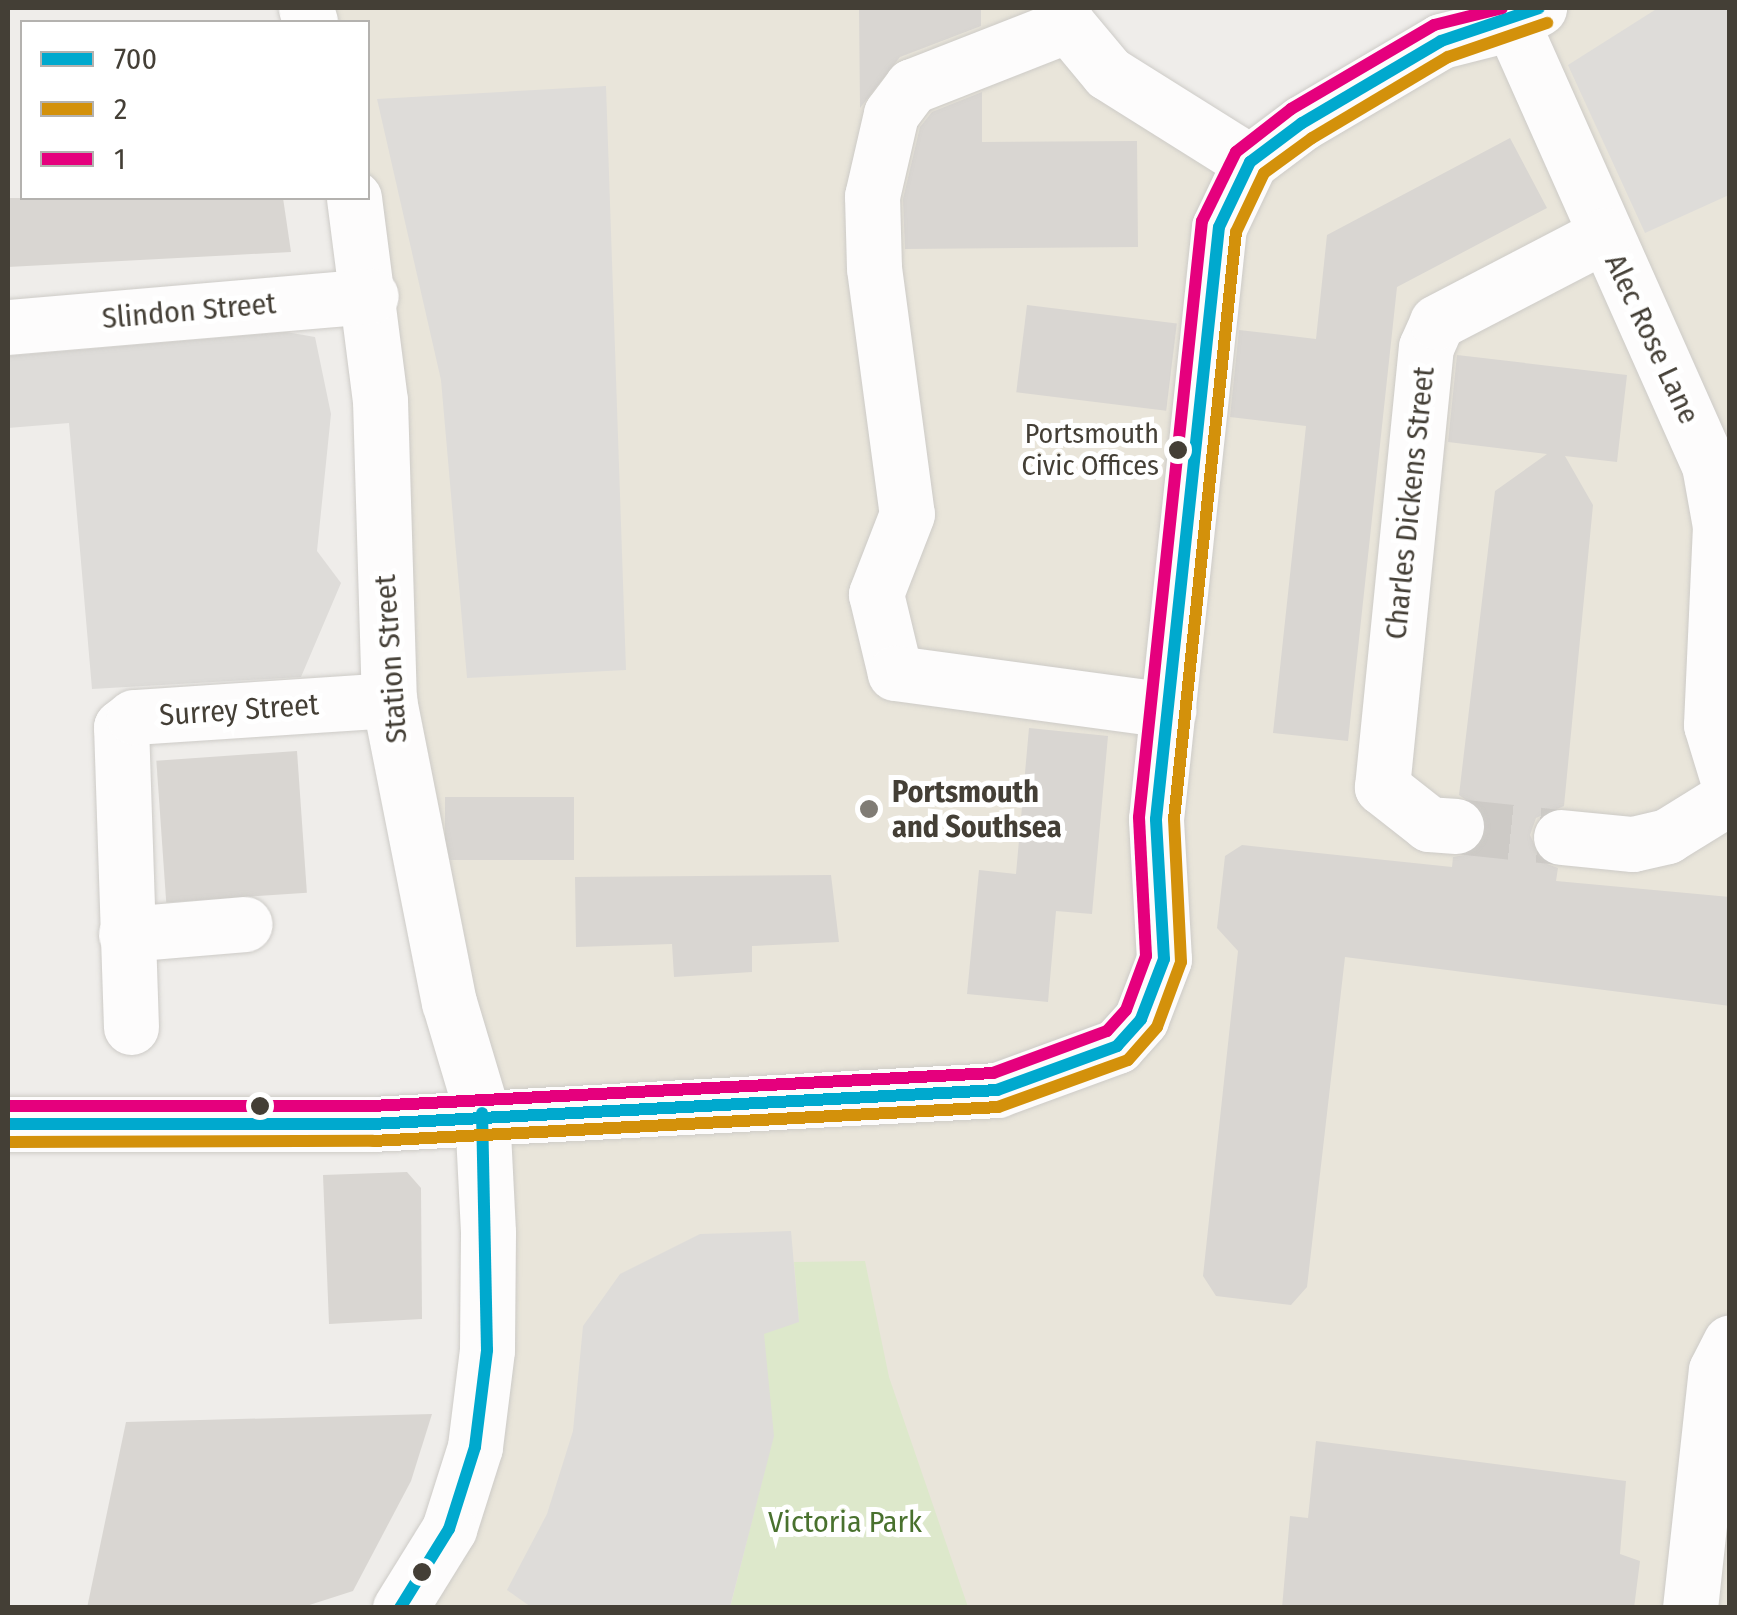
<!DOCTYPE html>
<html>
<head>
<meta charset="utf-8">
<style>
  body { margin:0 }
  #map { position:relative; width:1737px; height:1615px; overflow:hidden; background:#efedea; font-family:"Fira Sans Condensed",sans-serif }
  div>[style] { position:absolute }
  .education>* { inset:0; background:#e9e5da }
  .green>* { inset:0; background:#dde8cb }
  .parking>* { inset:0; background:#dedcd9 }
  .building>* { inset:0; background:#d9d6d2; transform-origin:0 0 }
  .minor-tunnel>* { height:55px; margin-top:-27.5px; transform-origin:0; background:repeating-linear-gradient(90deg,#cdcac6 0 55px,transparent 0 83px) }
  .roads { filter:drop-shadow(0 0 2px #cdcbc7) drop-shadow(0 0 2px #cdcbc7) }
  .minor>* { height:55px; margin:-27.5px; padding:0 27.5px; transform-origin:27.5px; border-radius:27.5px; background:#fdfcfc }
  .bus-1>* { height:12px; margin:-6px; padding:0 6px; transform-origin:6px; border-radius:6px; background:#00a9ce }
  .bus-2>* { height:12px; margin:-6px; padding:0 6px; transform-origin:6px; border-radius:6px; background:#d3910b }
  .bus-3>* { height:12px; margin:-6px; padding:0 6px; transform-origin:6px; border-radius:6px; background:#e5007d }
  .dots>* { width:28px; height:28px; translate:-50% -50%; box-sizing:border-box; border:5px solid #fff; border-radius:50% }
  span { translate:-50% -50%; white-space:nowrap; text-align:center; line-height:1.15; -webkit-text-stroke:10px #fff; paint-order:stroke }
  .bus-label { font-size:28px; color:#443f36 }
  .right { translate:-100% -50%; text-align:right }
  .street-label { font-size:30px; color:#443f36 }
  .poi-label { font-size:30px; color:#443f36; font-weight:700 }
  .left { translate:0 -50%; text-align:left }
  .park-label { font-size:30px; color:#49712e }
  .frame { position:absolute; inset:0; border:10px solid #443f36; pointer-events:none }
  .legend { position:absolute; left:20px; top:20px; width:350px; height:180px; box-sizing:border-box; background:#fff; border:2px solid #b4b2af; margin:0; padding:12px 18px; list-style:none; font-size:30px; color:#443f36 }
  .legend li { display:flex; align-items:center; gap:20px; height:50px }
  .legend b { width:50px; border:2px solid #b4b2af }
</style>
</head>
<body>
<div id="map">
  <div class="education">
    <i style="clip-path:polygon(306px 8px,1065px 8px,1250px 162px,1539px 8px,1729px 8px,1729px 1607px,397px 1607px,487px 1350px,429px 914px,368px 198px,368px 22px,310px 22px)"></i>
  </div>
  <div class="green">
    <i style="clip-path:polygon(865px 1261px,889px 1377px,968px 1607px,730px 1608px,773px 1437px,760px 1435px,764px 1325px,799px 1322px,794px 1262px)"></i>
  </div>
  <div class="parking">
    <i style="clip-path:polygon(1658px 8px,1729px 8px,1729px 195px,1645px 233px,1568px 65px)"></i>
    <i style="clip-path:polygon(606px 86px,626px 670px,467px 678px,441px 380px,377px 99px)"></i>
    <i style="clip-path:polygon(286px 332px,315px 337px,331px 414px,317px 551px,341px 583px,301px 677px,92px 689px,69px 423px,8px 428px,8px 356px)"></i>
    <i style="clip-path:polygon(791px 1231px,799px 1322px,764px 1334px,774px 1436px,730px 1607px,531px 1607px,507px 1590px,547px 1514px,573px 1431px,583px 1326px,620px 1274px,700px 1234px)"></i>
  </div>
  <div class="building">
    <i style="clip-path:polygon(859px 8px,981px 8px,981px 26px,900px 57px,860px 108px)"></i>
    <i style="clip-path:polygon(982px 92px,982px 142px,1137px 141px,1138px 247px,905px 249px,903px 199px,920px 127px,932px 112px)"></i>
    <i style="clip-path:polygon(1510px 138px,1547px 208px,1397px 287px,1348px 741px,1273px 733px,1306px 426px,1230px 417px,1239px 330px,1316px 339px,1327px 235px)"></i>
    <i style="clip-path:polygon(8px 198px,283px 198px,291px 252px,8px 267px)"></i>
    <i style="left:1027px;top:305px;width:151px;height:88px;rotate:7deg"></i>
    <i style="clip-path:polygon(1457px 355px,1627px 375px,1617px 462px,1565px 456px,1593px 505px,1564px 806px,1536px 818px,1530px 835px,1542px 862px,1558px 868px,1556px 881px,1730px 897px,1730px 1006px,1345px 957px,1307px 1287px,1291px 1305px,1216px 1296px,1203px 1276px,1238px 951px,1217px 928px,1225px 856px,1242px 845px,1452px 867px,1453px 857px,1470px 854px,1487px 829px,1484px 812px,1459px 795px,1495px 491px,1547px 454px,1448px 442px)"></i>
    <i style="clip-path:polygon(1029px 728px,1108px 736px,1092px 914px,1056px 911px,1048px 1002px,967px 994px,979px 870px,1016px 874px)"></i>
    <i style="left:297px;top:751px;width:142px;height:141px;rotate:86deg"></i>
    <i style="left:574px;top:797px;width:63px;height:129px;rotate:90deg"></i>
    <i style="clip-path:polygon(831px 875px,839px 942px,752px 946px,752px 972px,674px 977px,672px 944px,576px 947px,575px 877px)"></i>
    <i style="clip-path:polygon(407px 1172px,421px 1188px,422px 1319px,329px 1324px,323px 1175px)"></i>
    <i style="clip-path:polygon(432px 1414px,411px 1481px,353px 1591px,300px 1608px,87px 1608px,126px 1422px)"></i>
    <i style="clip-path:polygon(1316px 1441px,1626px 1481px,1620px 1554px,1640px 1561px,1634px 1608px,1282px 1608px,1290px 1516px,1308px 1518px)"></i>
  </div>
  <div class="minor-tunnel">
    <i style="left:1456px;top:826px;width:106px;rotate:6deg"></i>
  </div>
  <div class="roads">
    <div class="minor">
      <i style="left:306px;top:8px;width:15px;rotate:74deg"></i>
      <i style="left:1512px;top:23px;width:484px;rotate:66deg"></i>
      <i style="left:1709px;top:465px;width:62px;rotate:79.8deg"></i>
      <i style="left:1720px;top:526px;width:199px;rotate:92.6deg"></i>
      <i style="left:1711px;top:725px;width:65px;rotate:73deg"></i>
      <i style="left:1068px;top:25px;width:168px;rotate:158.6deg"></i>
      <i style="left:912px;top:86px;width:35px;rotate:127deg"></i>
      <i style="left:891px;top:114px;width:84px;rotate:103deg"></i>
      <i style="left:872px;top:196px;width:72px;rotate:88.4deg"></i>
      <i style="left:874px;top:268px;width:248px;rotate:82.4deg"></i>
      <i style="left:907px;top:514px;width:86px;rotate:111.2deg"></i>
      <i style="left:876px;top:594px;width:81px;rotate:76.5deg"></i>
      <i style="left:895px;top:673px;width:276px;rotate:7.7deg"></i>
      <i style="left:1068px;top:25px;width:62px;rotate:50.2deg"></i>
      <i style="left:1108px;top:73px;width:168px;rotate:32.1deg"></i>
      <i style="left:354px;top:198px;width:204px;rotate:82.7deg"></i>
      <i style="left:380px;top:400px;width:300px;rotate:88.3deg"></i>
      <i style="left:389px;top:700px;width:308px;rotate:78.8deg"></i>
      <i style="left:449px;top:1002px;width:116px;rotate:73.4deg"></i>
      <i style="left:482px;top:1113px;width:120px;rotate:87.1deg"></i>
      <i style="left:488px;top:1233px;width:117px;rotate:90.5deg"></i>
      <i style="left:487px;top:1350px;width:98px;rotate:97.1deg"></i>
      <i style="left:475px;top:1447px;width:86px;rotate:107.6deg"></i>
      <i style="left:449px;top:1529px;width:93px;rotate:121.8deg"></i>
      <i style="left:8px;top:327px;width:364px;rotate:-4.9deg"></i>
      <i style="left:1456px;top:826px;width:27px;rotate:-176deg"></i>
      <i style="left:1429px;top:824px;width:60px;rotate:-141.8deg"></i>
      <i style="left:1382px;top:787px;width:442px;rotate:-84.3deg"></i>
      <i style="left:1426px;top:347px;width:27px;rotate:-66deg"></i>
      <i style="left:1437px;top:322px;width:188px;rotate:-27.5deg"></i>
      <i style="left:1561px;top:837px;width:72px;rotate:5.6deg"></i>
      <i style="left:1633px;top:844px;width:35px;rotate:-13deg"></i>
      <i style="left:1667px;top:836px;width:74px;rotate:-31.8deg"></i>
      <i style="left:126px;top:934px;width:119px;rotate:-4.8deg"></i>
      <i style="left:131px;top:1027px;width:300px;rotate:-91.9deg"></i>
      <i style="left:121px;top:727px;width:16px;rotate:-38deg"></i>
      <i style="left:134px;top:717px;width:256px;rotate:-3.8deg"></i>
      <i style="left:8px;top:1124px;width:364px"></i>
      <i style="left:372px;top:1124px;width:626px;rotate:-3.11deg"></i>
      <i style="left:997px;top:1090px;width:128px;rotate:-20.1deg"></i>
      <i style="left:1117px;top:1046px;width:36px;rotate:-48deg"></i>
      <i style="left:1141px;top:1019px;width:64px;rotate:-69deg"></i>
      <i style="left:1164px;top:959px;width:140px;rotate:-93.3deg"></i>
      <i style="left:1156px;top:819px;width:595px;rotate:-83.93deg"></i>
      <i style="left:1219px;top:227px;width:72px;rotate:-64.5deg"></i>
      <i style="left:1250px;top:162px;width:65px;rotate:-36.9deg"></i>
      <i style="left:1302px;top:123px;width:161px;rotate:-30.5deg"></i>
      <i style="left:1441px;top:41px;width:73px;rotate:-14.2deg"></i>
      <i style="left:1512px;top:23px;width:31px;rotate:-29deg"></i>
      <i style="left:1690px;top:1608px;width:239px;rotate:-83.8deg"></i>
      <i style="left:1716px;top:1370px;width:31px;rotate:-63deg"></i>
    </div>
  </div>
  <div class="bus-1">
    <i style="left:8px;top:1124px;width:364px"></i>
    <i style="left:372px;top:1124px;width:626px;rotate:-3.11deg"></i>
    <i style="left:997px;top:1090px;width:128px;rotate:-20.1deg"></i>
    <i style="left:1117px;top:1046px;width:36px;rotate:-48deg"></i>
    <i style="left:1141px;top:1019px;width:64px;rotate:-69deg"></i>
    <i style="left:1164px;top:959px;width:140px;rotate:-93.3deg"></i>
    <i style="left:1156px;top:819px;width:595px;rotate:-83.93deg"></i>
    <i style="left:1219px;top:227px;width:72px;rotate:-64.5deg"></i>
    <i style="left:1250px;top:162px;width:65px;rotate:-36.9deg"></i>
    <i style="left:1302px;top:123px;width:161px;rotate:-30.5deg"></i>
    <i style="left:1441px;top:41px;width:103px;rotate:-18.6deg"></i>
    <i style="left:400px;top:1608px;width:93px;rotate:-58.2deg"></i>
    <i style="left:449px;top:1529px;width:86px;rotate:-72.4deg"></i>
    <i style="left:475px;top:1447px;width:98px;rotate:-82.9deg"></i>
    <i style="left:487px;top:1350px;width:237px;rotate:-91.2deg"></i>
  </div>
  <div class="bus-2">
    <i style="left:8px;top:1142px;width:365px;rotate:-0.2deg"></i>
    <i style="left:373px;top:1141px;width:626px;rotate:-3.11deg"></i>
    <i style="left:998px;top:1107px;width:138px;rotate:-19.9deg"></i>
    <i style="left:1128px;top:1060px;width:44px;rotate:-48.7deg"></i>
    <i style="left:1157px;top:1027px;width:69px;rotate:-69.7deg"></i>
    <i style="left:1181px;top:962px;width:143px;rotate:-92.8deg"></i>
    <i style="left:1174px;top:819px;width:590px;rotate:-83.97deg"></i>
    <i style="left:1236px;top:232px;width:65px;rotate:-64.6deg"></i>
    <i style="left:1264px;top:173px;width:59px;rotate:-36.1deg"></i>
    <i style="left:1312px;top:138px;width:158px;rotate:-30.8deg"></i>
    <i style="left:1448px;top:57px;width:105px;rotate:-19deg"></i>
  </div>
  <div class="bus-3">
    <i style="left:8px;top:1106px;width:364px"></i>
    <i style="left:372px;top:1106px;width:622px;rotate:-3.04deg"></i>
    <i style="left:993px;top:1073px;width:121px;rotate:-20.2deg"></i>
    <i style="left:1107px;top:1031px;width:28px;rotate:-48deg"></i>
    <i style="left:1126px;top:1010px;width:58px;rotate:-69.7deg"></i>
    <i style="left:1146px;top:956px;width:139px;rotate:-92.9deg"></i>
    <i style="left:1139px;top:817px;width:599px;rotate:-83.97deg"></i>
    <i style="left:1202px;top:221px;width:77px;rotate:-63.8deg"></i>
    <i style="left:1236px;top:152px;width:70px;rotate:-38deg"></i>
    <i style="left:1291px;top:109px;width:166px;rotate:-30.4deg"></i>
    <i style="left:1434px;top:25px;width:70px;rotate:-14deg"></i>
  </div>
  <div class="dots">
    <i style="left:1178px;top:450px;background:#443f36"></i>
    <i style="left:869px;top:809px;background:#807c75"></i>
    <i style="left:260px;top:1106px;background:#443f36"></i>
    <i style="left:422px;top:1572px;background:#443f36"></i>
  </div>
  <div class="bus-label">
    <span class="right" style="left:1159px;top:450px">Portsmouth<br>Civic Offices</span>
  </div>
  <div class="street-label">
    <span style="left:189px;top:311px;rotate:-5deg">Slindon Street</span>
    <span style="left:1652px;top:339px;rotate:65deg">Alec Rose Lane</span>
    <span style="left:1410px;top:503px;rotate:-84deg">Charles Dickens Street</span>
    <span style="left:391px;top:659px;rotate:-94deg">Station Street</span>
    <span style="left:239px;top:710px;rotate:-4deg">Surrey Street</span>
  </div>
  <div class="poi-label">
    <span class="left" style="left:892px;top:809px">Portsmouth<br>and Southsea</span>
  </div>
  <div class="park-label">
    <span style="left:845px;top:1522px">Victoria Park</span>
  </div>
  <div class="frame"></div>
  <ul class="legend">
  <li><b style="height:12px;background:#00a9ce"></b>700</li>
  <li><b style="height:12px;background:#d3910b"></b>2</li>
  <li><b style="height:12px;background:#e5007d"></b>1</li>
  </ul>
</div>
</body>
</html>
